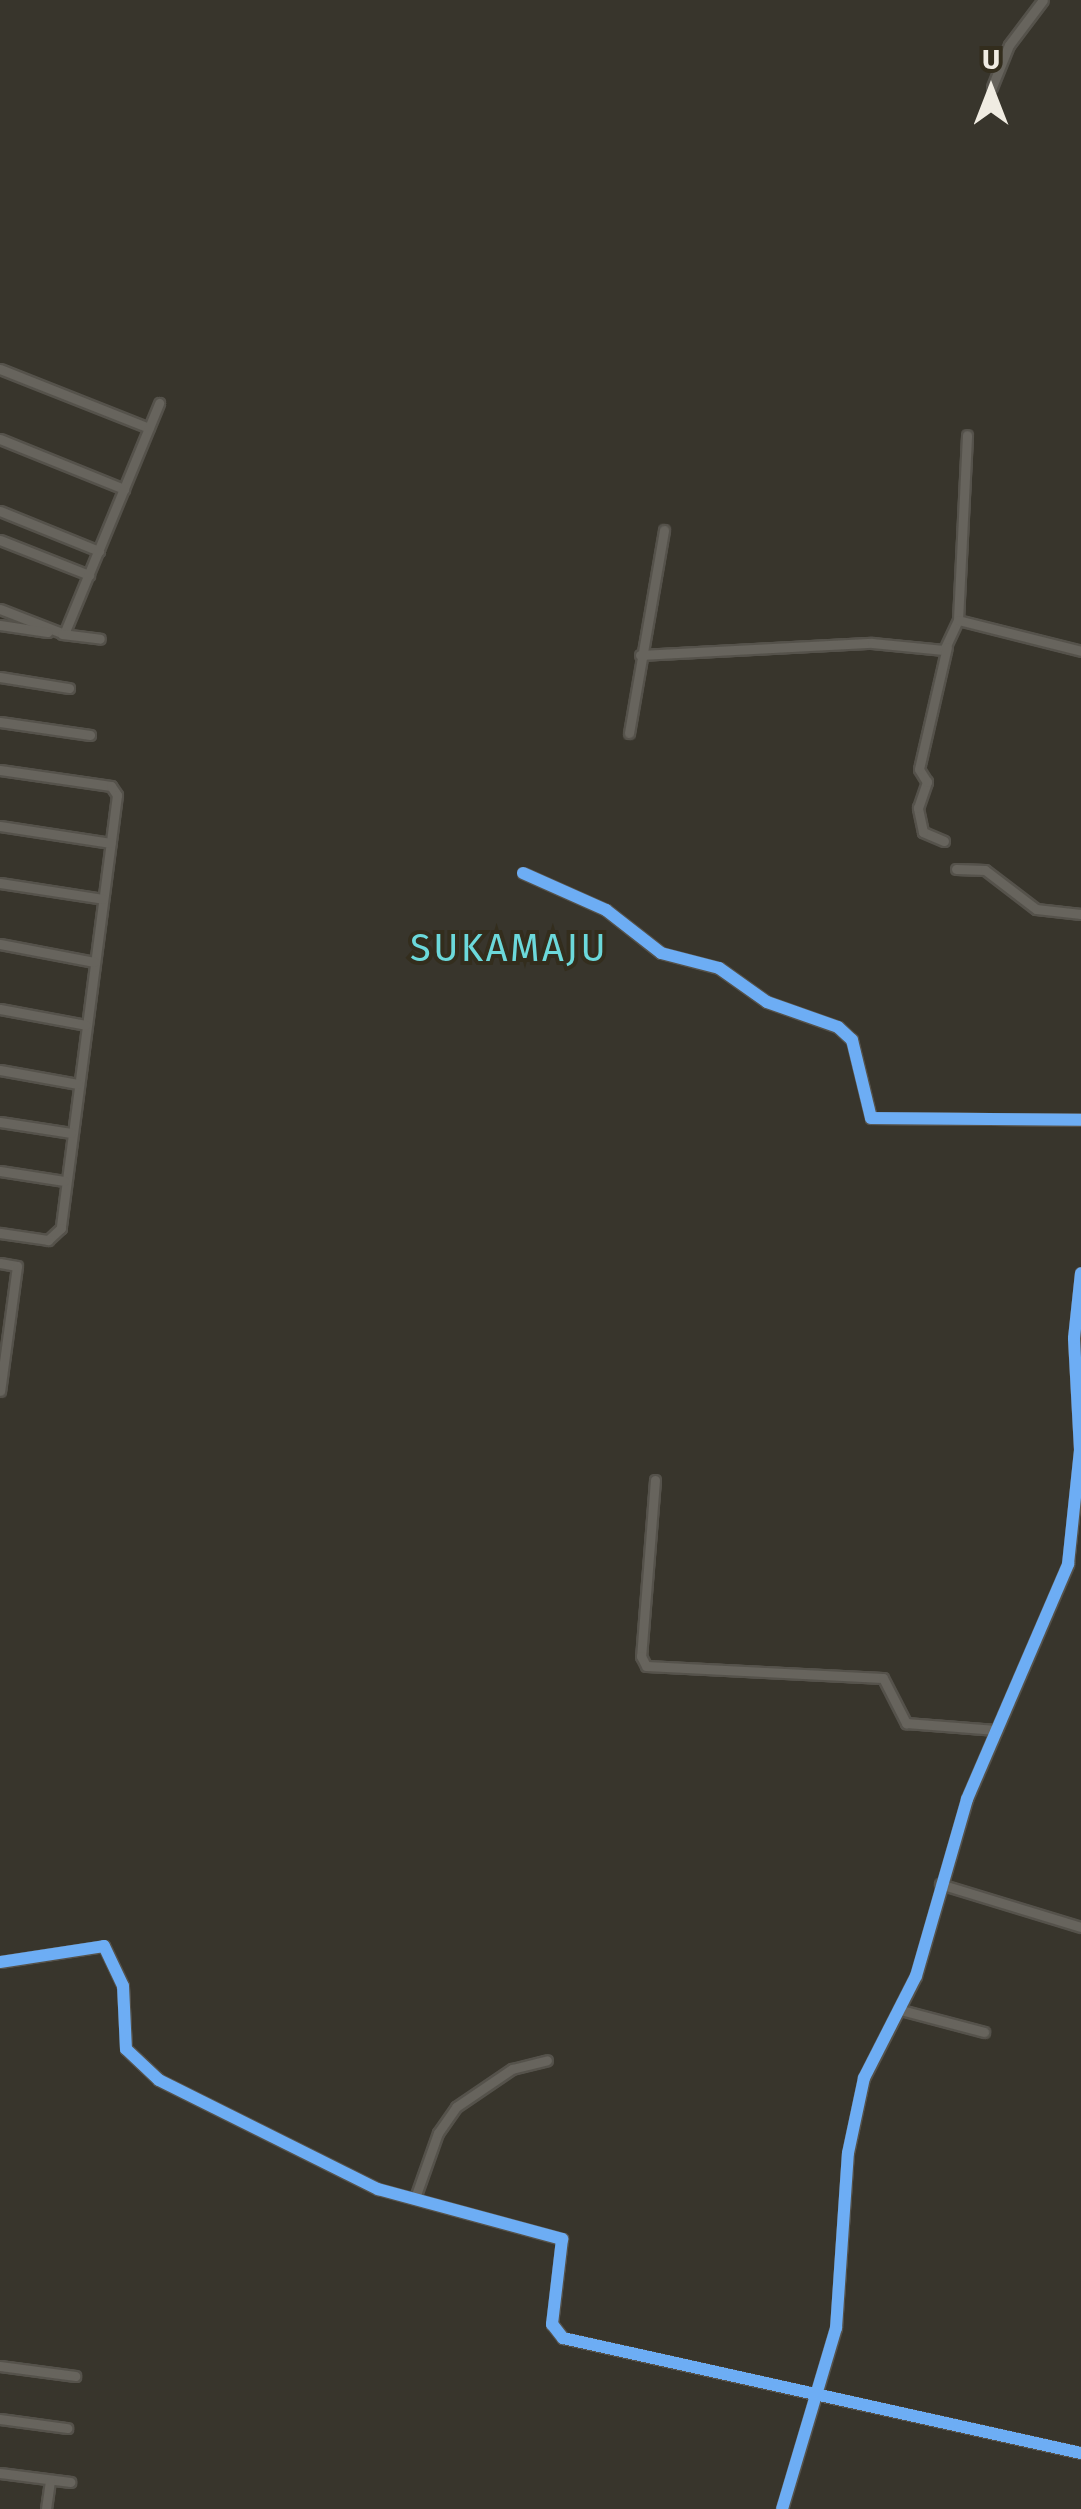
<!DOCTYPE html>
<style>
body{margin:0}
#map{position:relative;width:1081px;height:2509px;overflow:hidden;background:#38352c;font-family:"Fira Sans",sans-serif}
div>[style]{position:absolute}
.roads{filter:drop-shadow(2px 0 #55524b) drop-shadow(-2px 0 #55524b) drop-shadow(0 2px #55524b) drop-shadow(0 -2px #55524b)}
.minor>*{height:9px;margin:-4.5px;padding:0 4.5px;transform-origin:4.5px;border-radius:4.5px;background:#67645d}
.cycleway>*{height:12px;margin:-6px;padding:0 6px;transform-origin:6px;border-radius:6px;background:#6dadf4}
span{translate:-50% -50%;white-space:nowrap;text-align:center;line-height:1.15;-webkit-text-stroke:8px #332d1d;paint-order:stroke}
.quarter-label{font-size:38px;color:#6cd9db;letter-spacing:2.5px}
.north{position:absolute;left:941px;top:40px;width:100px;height:100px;-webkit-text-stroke:8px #332d1d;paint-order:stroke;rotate:0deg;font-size:28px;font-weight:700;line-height:40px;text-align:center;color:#f0ece2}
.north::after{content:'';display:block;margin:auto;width:35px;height:45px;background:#f0ece2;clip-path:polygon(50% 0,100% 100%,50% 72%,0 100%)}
</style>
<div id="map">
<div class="roads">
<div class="minor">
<div style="left:992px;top:87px;width:45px;rotate:-68deg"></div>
<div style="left:1009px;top:45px;width:56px;rotate:-52.9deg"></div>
<div style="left:0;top:369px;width:160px;rotate:21.6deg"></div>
<div style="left:0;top:439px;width:134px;rotate:22deg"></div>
<div style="left:0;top:511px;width:107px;rotate:22deg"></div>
<div style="left:0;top:540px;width:96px;rotate:21.5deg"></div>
<div style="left:0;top:609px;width:69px;rotate:21.3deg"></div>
<div style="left:64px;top:634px;width:250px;rotate:-67.6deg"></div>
<div style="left:958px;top:620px;width:185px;rotate:-87.2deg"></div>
<div style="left:0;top:625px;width:48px;rotate:8.5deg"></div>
<div style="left:62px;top:634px;width:38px;rotate:7deg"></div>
<div style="left:640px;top:655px;width:232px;rotate:-3deg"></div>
<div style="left:872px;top:643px;width:72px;rotate:5.6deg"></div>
<div style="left:944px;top:650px;width:33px;rotate:-65deg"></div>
<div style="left:958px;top:620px;width:127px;rotate:14.1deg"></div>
<div style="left:0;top:677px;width:70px;rotate:9.1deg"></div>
<div style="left:0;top:722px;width:91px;rotate:8.2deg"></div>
<div style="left:629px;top:733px;width:206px;rotate:-80.2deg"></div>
<div style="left:0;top:770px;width:112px;rotate:8.2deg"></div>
<div style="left:111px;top:786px;width:11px;rotate:56deg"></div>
<div style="left:117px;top:795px;width:437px;rotate:97.4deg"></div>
<div style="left:61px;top:1228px;width:18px;rotate:137deg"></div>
<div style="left:48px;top:1240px;width:49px;rotate:-171.7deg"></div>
<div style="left:0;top:826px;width:112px;rotate:8.7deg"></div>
<div style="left:944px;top:841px;width:23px;rotate:-157deg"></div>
<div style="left:923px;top:832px;width:25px;rotate:-102deg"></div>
<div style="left:918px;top:808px;width:28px;rotate:-71deg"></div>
<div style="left:927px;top:782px;width:15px;rotate:-122deg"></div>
<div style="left:919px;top:769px;width:125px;rotate:-77.1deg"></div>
<div style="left:956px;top:869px;width:29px;rotate:2deg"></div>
<div style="left:985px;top:870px;width:64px;rotate:37.4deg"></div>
<div style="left:1036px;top:909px;width:45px;rotate:6.3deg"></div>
<div style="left:523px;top:873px;width:91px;rotate:24deg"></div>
<div style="left:606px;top:910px;width:70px;rotate:38deg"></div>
<div style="left:661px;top:953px;width:60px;rotate:14.5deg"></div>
<div style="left:719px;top:968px;width:59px;rotate:35.3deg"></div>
<div style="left:767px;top:1002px;width:75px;rotate:19.4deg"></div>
<div style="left:838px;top:1027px;width:19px;rotate:43deg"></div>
<div style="left:852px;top:1040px;width:80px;rotate:76.3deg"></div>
<div style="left:871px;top:1118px;width:210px;rotate:0.5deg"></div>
<div style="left:0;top:883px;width:104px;rotate:8.8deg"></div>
<div style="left:0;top:944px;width:96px;rotate:10.8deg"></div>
<div style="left:0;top:1009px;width:87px;rotate:10.5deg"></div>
<div style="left:0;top:1070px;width:79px;rotate:10.2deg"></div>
<div style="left:0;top:1122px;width:72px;rotate:8.8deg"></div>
<div style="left:0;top:1171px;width:65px;rotate:8.9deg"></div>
<div style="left:0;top:1263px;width:17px;rotate:10deg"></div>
<div style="left:17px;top:1266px;width:126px;rotate:97.7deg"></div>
<div style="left:655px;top:1480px;width:177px;rotate:94.5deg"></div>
<div style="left:641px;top:1656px;width:11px;rotate:63deg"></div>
<div style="left:646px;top:1666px;width:237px;rotate:2.9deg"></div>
<div style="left:883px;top:1678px;width:51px;rotate:62.9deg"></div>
<div style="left:906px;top:1723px;width:90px;rotate:4.4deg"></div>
<div style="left:940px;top:1884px;width:147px;rotate:17deg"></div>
<div style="left:0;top:1962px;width:105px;rotate:-8.7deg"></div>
<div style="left:104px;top:1946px;width:44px;rotate:64.6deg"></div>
<div style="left:123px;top:1986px;width:63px;rotate:87.3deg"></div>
<div style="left:126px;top:2049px;width:45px;rotate:43.2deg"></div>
<div style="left:159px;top:2080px;width:245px;rotate:26.5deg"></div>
<div style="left:378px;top:2189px;width:191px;rotate:15.2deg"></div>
<div style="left:562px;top:2239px;width:86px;rotate:96.7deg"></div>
<div style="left:552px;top:2324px;width:18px;rotate:52deg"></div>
<div style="left:563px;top:2338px;width:531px;rotate:12.52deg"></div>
<div style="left:901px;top:2010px;width:86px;rotate:14.8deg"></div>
<div style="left:416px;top:2195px;width:66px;rotate:-70.5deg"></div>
<div style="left:438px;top:2133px;width:32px;rotate:-55deg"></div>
<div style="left:456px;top:2107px;width:68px;rotate:-34.2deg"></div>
<div style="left:512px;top:2069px;width:36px;rotate:-14deg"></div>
<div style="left:0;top:2366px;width:76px;rotate:7.6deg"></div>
<div style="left:0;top:2419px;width:68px;rotate:7.7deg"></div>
<div style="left:0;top:2473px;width:71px;rotate:7.3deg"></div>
<div style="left:46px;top:2509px;width:28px;rotate:-82deg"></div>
<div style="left:782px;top:2509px;width:189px;rotate:-73.4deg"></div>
<div style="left:836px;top:2328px;width:175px;rotate:-86.1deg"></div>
<div style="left:848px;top:2153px;width:77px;rotate:-78deg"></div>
<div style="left:864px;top:2078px;width:114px;rotate:-63deg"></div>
<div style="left:916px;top:1976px;width:184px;rotate:-73.9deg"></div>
<div style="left:967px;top:1799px;width:256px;rotate:-66.7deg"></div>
<div style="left:1068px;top:1564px;width:115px;rotate:-84deg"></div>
<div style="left:1080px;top:1450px;width:112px;rotate:-93.1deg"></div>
<div style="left:1074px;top:1338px;width:65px;rotate:-83.9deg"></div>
</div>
</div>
<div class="cycleway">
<div style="left:523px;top:873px;width:91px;rotate:24deg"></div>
<div style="left:606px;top:910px;width:70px;rotate:38deg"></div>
<div style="left:661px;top:953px;width:60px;rotate:14.5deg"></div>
<div style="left:719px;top:968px;width:59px;rotate:35.3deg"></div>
<div style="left:767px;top:1002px;width:75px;rotate:19.4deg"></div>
<div style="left:838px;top:1027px;width:19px;rotate:43deg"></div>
<div style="left:852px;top:1040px;width:80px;rotate:76.3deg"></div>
<div style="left:871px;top:1118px;width:210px;rotate:0.5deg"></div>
<div style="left:0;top:1962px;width:105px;rotate:-8.7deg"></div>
<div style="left:104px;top:1946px;width:44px;rotate:64.6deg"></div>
<div style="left:123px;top:1986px;width:63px;rotate:87.3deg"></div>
<div style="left:126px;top:2049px;width:45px;rotate:43.2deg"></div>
<div style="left:159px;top:2080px;width:245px;rotate:26.5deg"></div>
<div style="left:378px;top:2189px;width:191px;rotate:15.2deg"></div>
<div style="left:562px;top:2239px;width:86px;rotate:96.7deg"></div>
<div style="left:552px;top:2324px;width:18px;rotate:52deg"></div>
<div style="left:563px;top:2338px;width:531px;rotate:12.52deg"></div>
<div style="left:782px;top:2509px;width:189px;rotate:-73.4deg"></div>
<div style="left:836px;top:2328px;width:175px;rotate:-86.1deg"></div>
<div style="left:848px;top:2153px;width:77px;rotate:-78deg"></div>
<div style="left:864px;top:2078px;width:114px;rotate:-63deg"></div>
<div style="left:916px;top:1976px;width:184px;rotate:-73.9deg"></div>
<div style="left:967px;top:1799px;width:256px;rotate:-66.7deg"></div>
<div style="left:1068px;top:1564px;width:115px;rotate:-84deg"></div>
<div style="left:1080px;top:1450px;width:112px;rotate:-93.1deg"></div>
<div style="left:1074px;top:1338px;width:65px;rotate:-83.9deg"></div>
</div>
<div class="quarter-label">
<span style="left:509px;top:949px">SUKAMAJU</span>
</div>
<div class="north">U</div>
</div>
